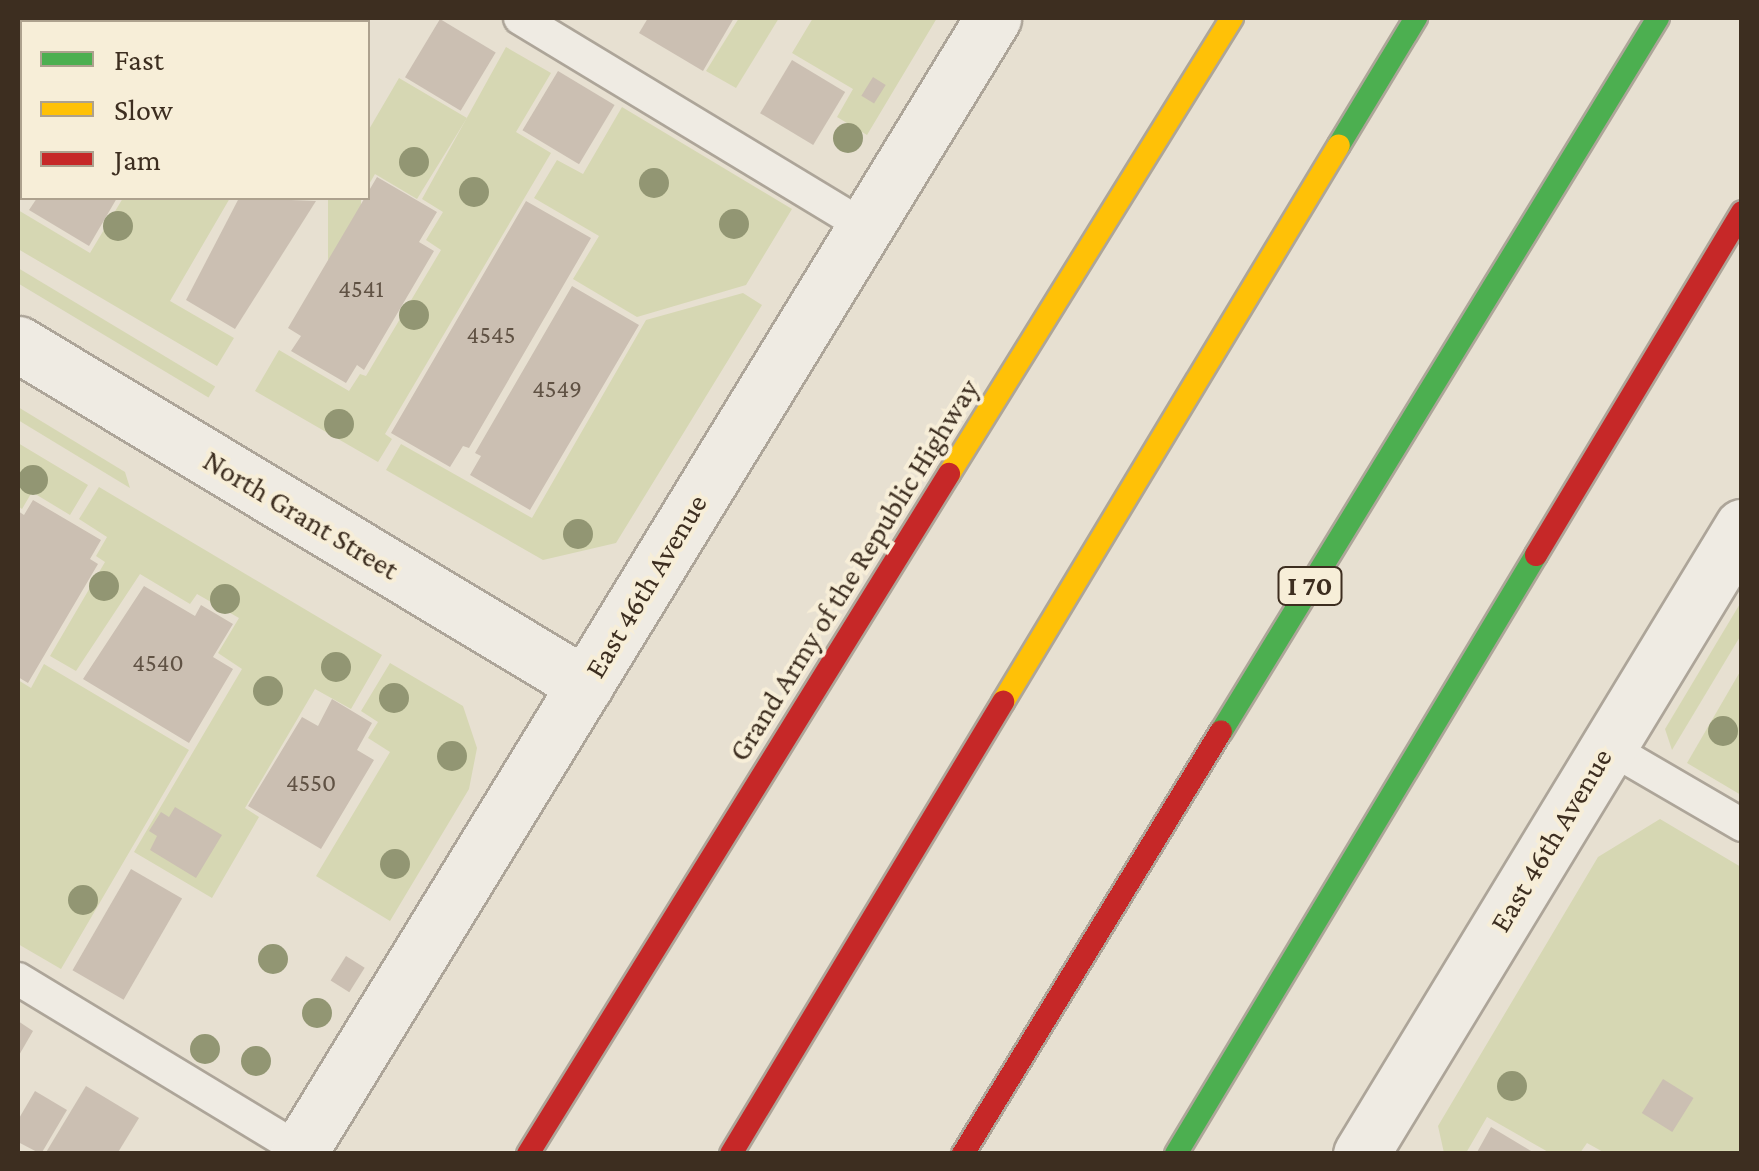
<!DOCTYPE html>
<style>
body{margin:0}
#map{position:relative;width:1759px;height:1171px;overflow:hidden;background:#e7e0d1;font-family:"Crimson Pro",serif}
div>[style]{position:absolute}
.green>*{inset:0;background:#d6d7b3;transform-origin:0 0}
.building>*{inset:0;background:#cbbfb2;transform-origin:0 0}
.roads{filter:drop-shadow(2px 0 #ada599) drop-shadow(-2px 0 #ada599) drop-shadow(0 2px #ada599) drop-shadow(0 -2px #ada599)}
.lane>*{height:32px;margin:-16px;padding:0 16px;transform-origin:16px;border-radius:16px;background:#efebe3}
.street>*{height:55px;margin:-27.5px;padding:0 27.5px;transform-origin:27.5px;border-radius:27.5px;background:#efebe3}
.fast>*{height:22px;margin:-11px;padding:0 11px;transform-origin:11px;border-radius:11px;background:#4caf50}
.slow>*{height:22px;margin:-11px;padding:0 11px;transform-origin:11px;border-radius:11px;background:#ffc107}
.jam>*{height:22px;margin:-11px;padding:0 11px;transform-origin:11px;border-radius:11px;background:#c62828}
.trees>*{width:30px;height:30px;margin:-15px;border-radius:50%;background:#929673}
span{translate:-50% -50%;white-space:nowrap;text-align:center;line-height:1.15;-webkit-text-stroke:8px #f7eed8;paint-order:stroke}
.number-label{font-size:25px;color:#605244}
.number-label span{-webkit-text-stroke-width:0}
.shield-label span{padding:2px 8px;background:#f7eed8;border:2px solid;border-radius:8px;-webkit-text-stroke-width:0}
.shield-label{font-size:28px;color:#3d2e20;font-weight:700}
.street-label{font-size:30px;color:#3d2e20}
.frame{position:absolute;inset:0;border:20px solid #3d2e20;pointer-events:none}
.legend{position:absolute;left:20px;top:20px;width:350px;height:180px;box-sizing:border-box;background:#f7eed8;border:2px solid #ada18e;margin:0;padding:12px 18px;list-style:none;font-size:30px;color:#3d2e20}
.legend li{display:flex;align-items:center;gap:20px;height:50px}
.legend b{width:50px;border:2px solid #ada18e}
</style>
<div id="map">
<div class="green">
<div style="clip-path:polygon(739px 18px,779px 18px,736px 88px,706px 71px)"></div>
<div style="clip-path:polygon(813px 18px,937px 18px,867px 135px,837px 117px,853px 89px,792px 53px)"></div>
<div style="clip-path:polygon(506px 47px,551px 73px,516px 132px,551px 153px,385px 434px,392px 439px,378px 462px,255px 391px,279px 350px,349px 391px,360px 374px,366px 376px,441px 250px,426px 240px,443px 212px,422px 199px)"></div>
<div style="clip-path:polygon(399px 78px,467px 118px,417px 199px,375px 174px,368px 186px,368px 131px)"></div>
<div style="clip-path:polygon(622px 107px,792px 209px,746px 285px,637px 317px,573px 279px,599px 236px,534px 198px,557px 160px,583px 174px)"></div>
<div style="clip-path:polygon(123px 198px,230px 198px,170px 301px,234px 338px,217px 366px,18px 249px,18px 210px,90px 253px)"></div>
<div style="left:328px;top:198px;width:33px;height:114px"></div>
<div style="left:18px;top:268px;width:230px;height:13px;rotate:31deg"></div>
<div style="clip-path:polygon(743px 293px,762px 305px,616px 543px,543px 560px,386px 470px,401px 444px,532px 518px,646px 320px)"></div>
<div style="clip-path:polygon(18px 407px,125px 472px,130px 488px,18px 420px)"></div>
<div style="clip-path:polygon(18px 443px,88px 485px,70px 515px,32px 492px,22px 509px,18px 506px)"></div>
<div style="clip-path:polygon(99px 487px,382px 655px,351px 709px,315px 689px,245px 808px,259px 817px,212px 898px,134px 852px,242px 669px,218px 653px,239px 618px,197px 594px,190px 604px,140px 574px,76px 671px,50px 656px,105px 562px,96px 556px,107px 537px,79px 519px)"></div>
<div style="clip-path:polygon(1741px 602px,1741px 635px,1672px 750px,1665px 729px)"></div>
<div style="clip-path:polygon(390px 663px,463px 706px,477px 748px,469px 789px,390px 921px,316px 876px,390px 752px,368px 738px,378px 722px,361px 711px)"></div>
<div style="clip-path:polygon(44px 664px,189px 750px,61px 969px,18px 944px,18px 680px,31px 688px)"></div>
<div style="clip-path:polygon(1741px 670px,1741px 795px,1687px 763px)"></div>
<div style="clip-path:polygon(1660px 819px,1741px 867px,1741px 1153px,1605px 1153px,1587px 1143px,1580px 1153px,1550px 1153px,1487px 1117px,1466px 1153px,1444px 1153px,1438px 1126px,1598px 857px)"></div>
</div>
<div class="building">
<div style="clip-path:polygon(648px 18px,734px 18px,703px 71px,639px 33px)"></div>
<div style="left:440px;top:19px;width:65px;height:68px;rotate:31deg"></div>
<div style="clip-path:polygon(18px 60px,22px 63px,18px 171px)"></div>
<div style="left:792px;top:60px;width:62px;height:62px;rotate:31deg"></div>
<div style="left:558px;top:71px;width:66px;height:69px;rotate:31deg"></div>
<div style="left:873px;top:77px;width:15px;height:22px;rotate:32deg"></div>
<div style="clip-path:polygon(377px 177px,437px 212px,419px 242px,434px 251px,364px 370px,357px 365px,346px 383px,291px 351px,301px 336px,288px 328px)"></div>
<div style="clip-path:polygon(37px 198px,117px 198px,89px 246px,29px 210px)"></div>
<div style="clip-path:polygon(239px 198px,316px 201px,235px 329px,186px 300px)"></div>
<div style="clip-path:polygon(526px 201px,591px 238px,469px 448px,463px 446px,450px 467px,391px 433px)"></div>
<div style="clip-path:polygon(572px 286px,639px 325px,530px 510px,470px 475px,481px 456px,475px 453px)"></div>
<div style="clip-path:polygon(33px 500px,101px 540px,90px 559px,98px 564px,28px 683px,18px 677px,18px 511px,24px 515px)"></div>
<div style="clip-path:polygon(144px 586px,195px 616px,201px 605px,233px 624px,213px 657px,233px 669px,189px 743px,83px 679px)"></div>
<div style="clip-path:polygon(332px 699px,372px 723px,357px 750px,374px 760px,321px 849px,248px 806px,302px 717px,318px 726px)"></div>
<div style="clip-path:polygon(175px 807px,222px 835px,196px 878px,150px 850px,157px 836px,149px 831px,161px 812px,169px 817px)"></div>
<div style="left:131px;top:869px;width:59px;height:117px;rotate:30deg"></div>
<div style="left:346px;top:956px;width:22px;height:29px;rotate:32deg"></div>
<div style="clip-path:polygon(18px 1021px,33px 1031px,18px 1057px)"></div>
<div style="left:1663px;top:1079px;width:36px;height:40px;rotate:32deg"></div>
<div style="clip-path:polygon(86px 1086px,139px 1118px,117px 1154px,45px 1154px)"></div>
<div style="clip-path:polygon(35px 1091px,67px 1110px,41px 1154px,18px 1142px,18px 1120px)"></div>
<div style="clip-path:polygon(1491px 1127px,1536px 1154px,1476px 1154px)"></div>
</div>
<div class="roads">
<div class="lane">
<div style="left:520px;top:18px;width:403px;rotate:31.2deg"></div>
<div style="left:1608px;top:747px;width:155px;rotate:30.2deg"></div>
<div style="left:18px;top:979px;width:330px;rotate:31.2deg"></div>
</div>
<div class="street">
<div style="left:18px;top:344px;width:662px;rotate:31.02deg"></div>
<div style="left:298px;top:1154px;width:1332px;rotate:-58.54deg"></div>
<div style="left:1361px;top:1154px;width:734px;rotate:-58.71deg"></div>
</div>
<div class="fast">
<div style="left:1339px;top:145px;width:149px;rotate:-58.8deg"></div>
<div style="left:1221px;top:732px;width:837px;rotate:-58.53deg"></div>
<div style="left:1176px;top:1154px;width:699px;rotate:-58.99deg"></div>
</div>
<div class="slow">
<div style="left:949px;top:474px;width:537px;rotate:-58.18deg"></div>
<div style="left:1003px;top:702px;width:650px;rotate:-58.9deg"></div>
</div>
<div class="jam">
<div style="left:1536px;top:555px;width:400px;rotate:-59deg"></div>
<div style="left:528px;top:1154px;width:800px;rotate:-58.24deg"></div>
<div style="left:731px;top:1154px;width:528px;rotate:-58.96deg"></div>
<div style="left:963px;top:1154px;width:495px;rotate:-58.6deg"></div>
</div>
</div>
<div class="trees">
<div style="left:848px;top:138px"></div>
<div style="left:414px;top:162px"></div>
<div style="left:654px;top:183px"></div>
<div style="left:474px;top:192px"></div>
<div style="left:734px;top:224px"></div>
<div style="left:118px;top:226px"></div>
<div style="left:414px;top:315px"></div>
<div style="left:339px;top:424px"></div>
<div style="left:33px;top:480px"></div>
<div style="left:578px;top:534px"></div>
<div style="left:104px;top:586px"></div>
<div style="left:225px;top:599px"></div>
<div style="left:336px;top:667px"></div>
<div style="left:268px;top:691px"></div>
<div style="left:394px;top:698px"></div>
<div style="left:1723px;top:731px"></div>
<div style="left:452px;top:756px"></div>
<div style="left:395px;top:864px"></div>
<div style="left:83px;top:900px"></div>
<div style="left:273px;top:959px"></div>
<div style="left:317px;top:1013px"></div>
<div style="left:205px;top:1049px"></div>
<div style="left:256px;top:1061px"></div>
<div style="left:1512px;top:1086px"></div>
</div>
<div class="number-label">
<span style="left:361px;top:289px">4541</span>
<span style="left:491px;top:335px">4545</span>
<span style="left:557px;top:389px">4549</span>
<span style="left:158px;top:663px">4540</span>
<span style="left:311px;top:783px">4550</span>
</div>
<div class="shield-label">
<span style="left:1310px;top:586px">I 70</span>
</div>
<div class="street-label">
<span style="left:301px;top:515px;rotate:31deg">North Grant Street</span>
<span style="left:854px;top:570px;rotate:-58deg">Grand Army of the Republic Highway</span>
<span style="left:646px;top:586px;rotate:-59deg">East 46th Avenue</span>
<span style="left:1551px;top:840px;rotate:-59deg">East 46th Avenue</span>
</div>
<div class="frame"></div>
<ul class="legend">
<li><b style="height:12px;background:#4caf50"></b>Fast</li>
<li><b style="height:12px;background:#ffc107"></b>Slow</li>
<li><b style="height:12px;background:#c62828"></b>Jam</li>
</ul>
</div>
